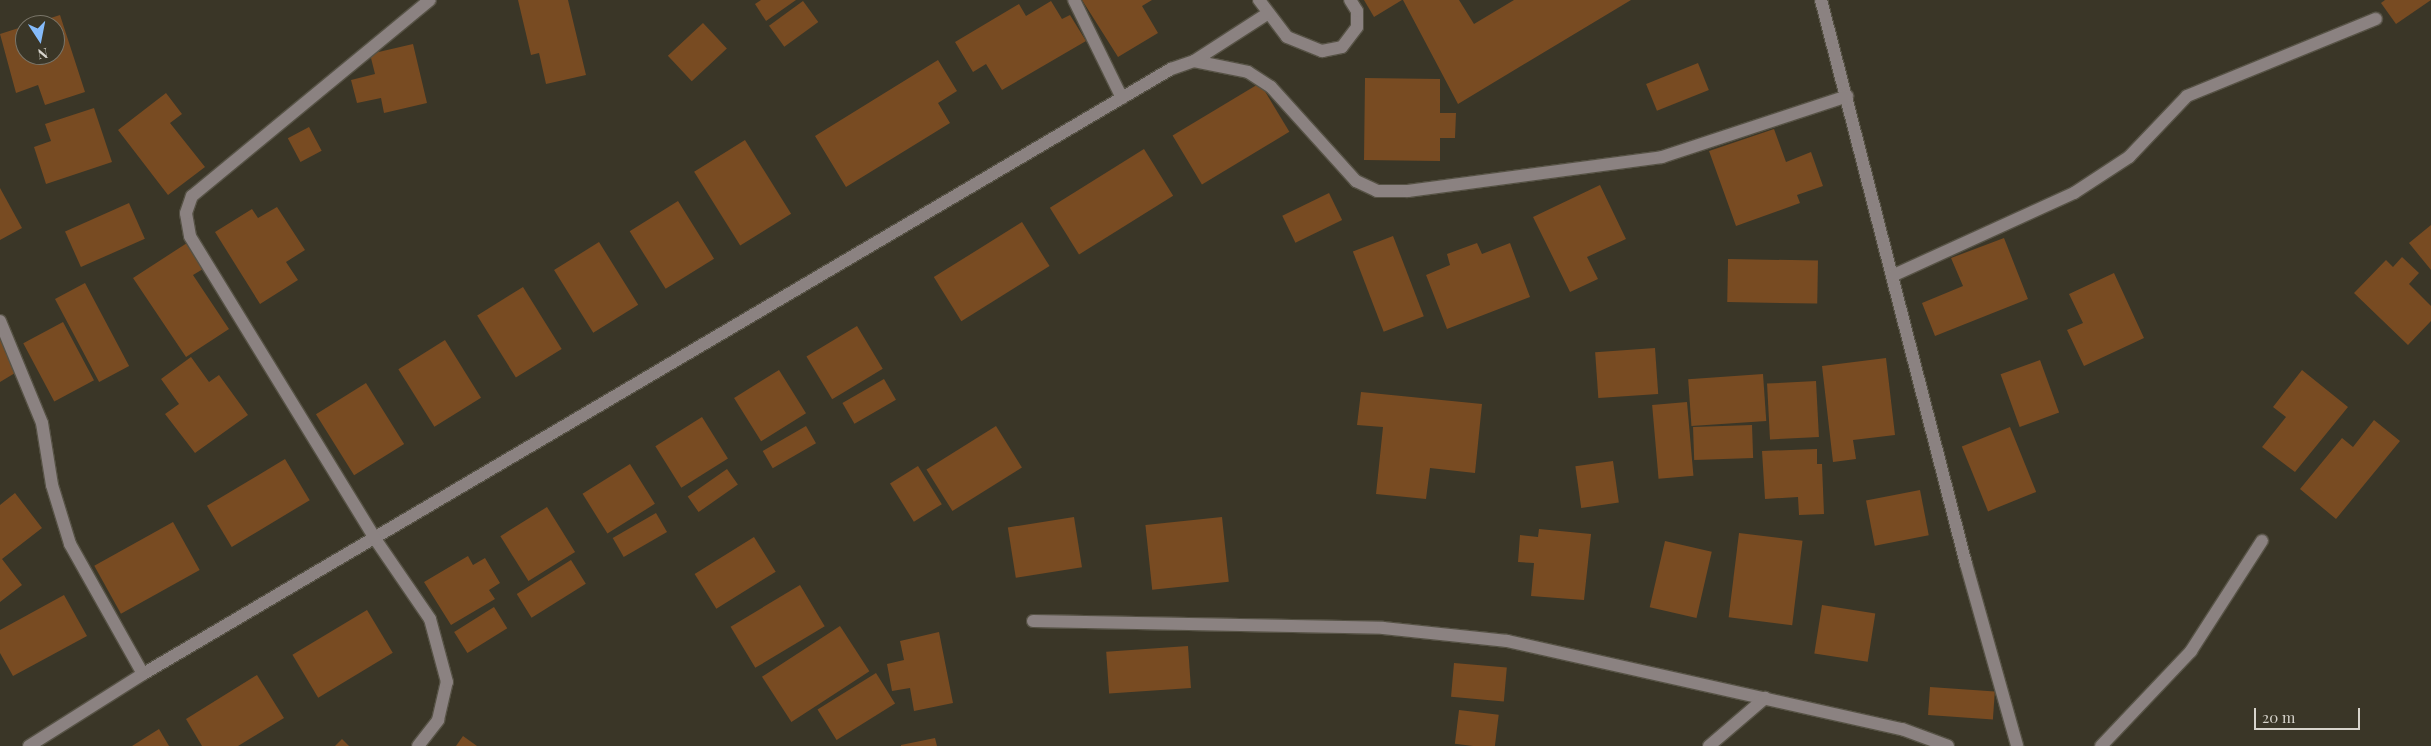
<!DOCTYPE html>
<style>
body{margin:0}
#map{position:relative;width:2431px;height:746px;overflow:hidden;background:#3a3627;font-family:"Playfair Display",serif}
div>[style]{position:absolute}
.building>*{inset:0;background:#784b22;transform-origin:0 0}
.roads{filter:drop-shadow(1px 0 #565245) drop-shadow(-1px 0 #565245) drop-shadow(0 1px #565245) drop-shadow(0 -1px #565245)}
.minor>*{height:12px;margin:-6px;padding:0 6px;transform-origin:6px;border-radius:6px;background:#8b8281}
span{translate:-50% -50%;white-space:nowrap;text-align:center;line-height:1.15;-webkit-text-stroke:4px #3a3627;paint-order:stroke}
.north{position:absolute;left:15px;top:15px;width:50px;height:50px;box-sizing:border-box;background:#3a3627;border:1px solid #797569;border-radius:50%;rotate:169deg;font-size:14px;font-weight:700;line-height:20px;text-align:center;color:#d7d4cc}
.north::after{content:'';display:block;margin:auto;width:18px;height:22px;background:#85bbfb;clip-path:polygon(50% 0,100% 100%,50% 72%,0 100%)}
.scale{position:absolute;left:2254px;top:708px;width:106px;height:22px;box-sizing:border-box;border:2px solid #d7d4cc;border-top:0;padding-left:6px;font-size:15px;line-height:18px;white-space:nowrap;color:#d7d4cc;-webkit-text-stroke:4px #3a3627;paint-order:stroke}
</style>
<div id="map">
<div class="building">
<div style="clip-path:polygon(518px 0,568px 0,586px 75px,546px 84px,539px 53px,531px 55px)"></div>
<div style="clip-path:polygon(761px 0,796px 0,766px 21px,755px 4px)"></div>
<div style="clip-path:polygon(1082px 0,1152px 0,1142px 6px,1158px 33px,1118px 57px)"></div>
<div style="clip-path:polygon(1364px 0,1402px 0,1374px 17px)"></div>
<div style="clip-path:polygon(1403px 0,1459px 0,1474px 24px,1514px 0,1631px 0,1458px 104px)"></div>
<div style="clip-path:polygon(2385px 0,2431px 0,2396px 24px,2381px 3px)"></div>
<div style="left:803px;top:1px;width:26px;height:42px;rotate:54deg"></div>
<div style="clip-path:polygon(1051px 1px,1062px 19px,1070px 15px,1086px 41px,1002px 90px,986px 64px,973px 72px,955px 42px,1019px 4px,1026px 16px)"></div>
<div style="clip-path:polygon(60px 15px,85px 92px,45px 105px,38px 85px,16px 93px,0 34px,25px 26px,25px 55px,55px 55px,55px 25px,29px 25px)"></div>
<div style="left:703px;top:23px;width:35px;height:48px;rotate:47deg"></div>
<div style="clip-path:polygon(413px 44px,427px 103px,384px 113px,381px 98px,357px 103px,351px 80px,375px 74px,370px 54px)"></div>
<div style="clip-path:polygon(938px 60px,957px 91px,938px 103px,950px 123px,846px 187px,815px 136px)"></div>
<div style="left:1698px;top:63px;width:29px;height:56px;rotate:68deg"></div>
<div style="clip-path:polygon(1365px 78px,1440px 79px,1440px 113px,1456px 113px,1455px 138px,1440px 138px,1440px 161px,1364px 160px)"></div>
<div style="left:1260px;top:83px;width:57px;height:102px;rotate:59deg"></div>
<div style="clip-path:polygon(166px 93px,182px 114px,170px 123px,205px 167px,168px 195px,118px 130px)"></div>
<div style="clip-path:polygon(94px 108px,112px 162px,46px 184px,34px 147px,51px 141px,45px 124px)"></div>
<div style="left:309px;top:127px;width:27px;height:24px;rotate:62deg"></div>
<div style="clip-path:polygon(1774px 129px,1786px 162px,1811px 152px,1823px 186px,1797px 195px,1800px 203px,1736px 226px,1709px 151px)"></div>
<div style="left:745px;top:140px;width:87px;height:60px;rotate:58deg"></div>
<div style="left:1144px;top:149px;width:55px;height:111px;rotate:58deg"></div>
<div style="clip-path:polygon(1600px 185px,1626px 239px,1587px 257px,1598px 279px,1570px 292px,1533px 217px)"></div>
<div style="clip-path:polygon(0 188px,22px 228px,0 240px)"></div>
<div style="left:1329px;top:193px;width:30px;height:52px;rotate:64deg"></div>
<div style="left:678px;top:201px;width:68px;height:57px;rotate:58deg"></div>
<div style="left:129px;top:203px;width:39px;height:70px;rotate:66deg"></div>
<div style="clip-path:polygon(277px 207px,305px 250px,286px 262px,298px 280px,260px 304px,215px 232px,252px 209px,258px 218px)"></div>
<div style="left:1022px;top:222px;width:52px;height:104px;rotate:58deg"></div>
<div style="clip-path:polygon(2431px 225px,2431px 270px,2409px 243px)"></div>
<div style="left:1393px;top:236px;width:86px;height:43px;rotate:69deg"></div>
<div style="clip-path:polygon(2004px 238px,2028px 299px,1935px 336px,1922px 303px,1963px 286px,1951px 258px)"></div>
<div style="left:599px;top:242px;width:74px;height:53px;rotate:58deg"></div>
<div style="clip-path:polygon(187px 243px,203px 269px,193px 275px,229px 329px,186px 357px,133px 278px)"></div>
<div style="clip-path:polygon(1477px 243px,1482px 254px,1510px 243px,1530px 297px,1447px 329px,1426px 275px,1450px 265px,1447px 254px)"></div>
<div style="clip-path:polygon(2402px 257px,2419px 273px,2409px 284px,2431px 306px,2431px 321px,2408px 345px,2354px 293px,2386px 260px,2393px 267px)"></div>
<div style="left:1728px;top:259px;width:90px;height:43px;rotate:1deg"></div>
<div style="clip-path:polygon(2114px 273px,2144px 338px,2084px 366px,2067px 330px,2083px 323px,2069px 294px)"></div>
<div style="left:85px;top:283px;width:94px;height:34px;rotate:62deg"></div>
<div style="left:523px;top:287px;width:73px;height:54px;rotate:58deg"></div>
<div style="left:63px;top:322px;width:66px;height:45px;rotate:62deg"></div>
<div style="left:857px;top:326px;width:50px;height:59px;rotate:59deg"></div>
<div style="clip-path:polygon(0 338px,20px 370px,0 382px)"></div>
<div style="left:445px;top:340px;width:68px;height:55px;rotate:58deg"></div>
<div style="left:1655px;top:348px;width:46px;height:60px;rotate:86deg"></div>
<div style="clip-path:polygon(191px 357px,209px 382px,219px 375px,248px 415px,195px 453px,165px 414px,179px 404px,161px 379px)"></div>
<div style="clip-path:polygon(1886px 358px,1895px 435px,1853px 440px,1856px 459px,1833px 462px,1822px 366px)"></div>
<div style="left:2040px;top:360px;width:56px;height:42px;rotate:70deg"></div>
<div style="left:779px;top:370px;width:51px;height:53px;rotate:58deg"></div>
<div style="clip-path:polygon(2302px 370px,2348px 407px,2295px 472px,2262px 447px,2286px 417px,2273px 407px)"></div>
<div style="left:1763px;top:374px;width:47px;height:75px;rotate:86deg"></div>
<div style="left:884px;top:379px;width:24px;height:48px;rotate:60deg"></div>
<div style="left:1816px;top:381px;width:56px;height:49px;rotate:87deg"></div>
<div style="left:366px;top:383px;width:72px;height:59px;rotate:58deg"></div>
<div style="clip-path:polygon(1361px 392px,1482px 404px,1475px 473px,1430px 468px,1426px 499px,1376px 494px,1383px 427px,1357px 425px)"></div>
<div style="left:1687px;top:402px;width:74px;height:35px;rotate:85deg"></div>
<div style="left:702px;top:417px;width:49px;height:55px;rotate:58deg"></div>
<div style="clip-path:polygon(2374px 420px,2400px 441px,2336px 519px,2300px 489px,2342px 438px,2353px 447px)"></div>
<div style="left:1752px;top:425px;width:33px;height:59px;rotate:88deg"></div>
<div style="left:806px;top:426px;width:20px;height:50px;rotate:60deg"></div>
<div style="left:996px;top:426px;width:49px;height:82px;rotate:58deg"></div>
<div style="left:2010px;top:427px;width:70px;height:52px;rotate:68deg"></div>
<div style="clip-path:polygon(1817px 449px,1817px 464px,1822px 464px,1824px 514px,1799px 515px,1798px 497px,1765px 499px,1762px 451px)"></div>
<div style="left:285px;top:459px;width:48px;height:91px;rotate:59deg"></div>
<div style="left:1613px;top:461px;width:42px;height:38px;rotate:82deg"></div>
<div style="left:630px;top:464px;width:47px;height:56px;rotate:58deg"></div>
<div style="left:918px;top:466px;width:45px;height:33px;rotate:58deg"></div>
<div style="left:727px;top:469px;width:19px;height:48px;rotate:55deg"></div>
<div style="left:1920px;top:490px;width:46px;height:55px;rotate:79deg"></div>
<div style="clip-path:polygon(15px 493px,42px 528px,2px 559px,22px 585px,0 602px,0 505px)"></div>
<div style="left:547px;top:507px;width:53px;height:55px;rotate:58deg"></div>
<div style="left:656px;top:513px;width:22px;height:50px;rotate:60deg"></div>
<div style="left:1074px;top:517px;width:51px;height:67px;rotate:81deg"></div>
<div style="left:1222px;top:517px;width:65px;height:77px;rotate:84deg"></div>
<div style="left:173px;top:522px;width:55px;height:90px;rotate:61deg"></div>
<div style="clip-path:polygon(1539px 529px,1591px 534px,1584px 600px,1531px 596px,1534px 563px,1518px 562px,1520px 535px,1538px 537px)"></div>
<div style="left:1739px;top:533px;width:64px;height:85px;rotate:7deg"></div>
<div style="left:754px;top:537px;width:41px;height:70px;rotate:58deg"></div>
<div style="left:1665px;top:541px;width:48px;height:68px;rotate:13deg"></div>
<div style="clip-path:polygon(468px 556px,473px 565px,485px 558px,500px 583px,489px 590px,495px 599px,451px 625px,424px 582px)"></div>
<div style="left:571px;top:560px;width:28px;height:64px;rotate:58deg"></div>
<div style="left:800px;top:585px;width:48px;height:81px;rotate:59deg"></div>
<div style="clip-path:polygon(64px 595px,87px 636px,13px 676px,0 653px,0 630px)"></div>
<div style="left:1822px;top:605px;width:54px;height:49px;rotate:9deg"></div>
<div style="left:494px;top:607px;width:25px;height:47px;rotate:58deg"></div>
<div style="left:367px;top:610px;width:50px;height:87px;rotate:59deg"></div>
<div style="left:840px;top:626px;width:54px;height:93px;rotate:57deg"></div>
<div style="clip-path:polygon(939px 632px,953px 703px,914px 711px,910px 688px,892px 691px,887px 664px,904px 660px,900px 641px)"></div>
<div style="left:1188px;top:646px;width:42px;height:82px;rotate:86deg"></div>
<div style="left:1454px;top:663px;width:53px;height:34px;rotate:5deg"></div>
<div style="left:876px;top:673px;width:36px;height:69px;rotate:58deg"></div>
<div style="clip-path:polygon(257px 675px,284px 718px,238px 746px,202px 746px,186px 719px)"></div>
<div style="left:1930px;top:687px;width:65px;height:28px;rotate:4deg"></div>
<div style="left:1459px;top:710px;width:40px;height:34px;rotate:7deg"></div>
<div style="clip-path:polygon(159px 729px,169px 746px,132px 746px)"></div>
<div style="clip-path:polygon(463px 736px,477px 746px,456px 746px)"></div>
<div style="clip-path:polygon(935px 738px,937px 746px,901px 746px,901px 745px)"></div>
<div style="clip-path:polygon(342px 739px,349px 746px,335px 746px)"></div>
</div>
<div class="roads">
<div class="minor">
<div style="left:1074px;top:0;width:109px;rotate:63.9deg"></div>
<div style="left:1259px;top:0;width:46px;rotate:52.9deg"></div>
<div style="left:1287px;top:37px;width:38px;rotate:22deg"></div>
<div style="left:1322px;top:51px;width:20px;rotate:-11deg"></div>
<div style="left:1342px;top:47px;width:25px;rotate:-53deg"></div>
<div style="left:1357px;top:27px;width:16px;rotate:-90deg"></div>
<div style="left:1357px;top:11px;width:13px;rotate:-122deg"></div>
<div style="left:1821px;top:0;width:582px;rotate:75.58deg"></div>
<div style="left:1966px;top:564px;width:189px;rotate:74.3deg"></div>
<div style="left:1194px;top:61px;width:55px;rotate:11.5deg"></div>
<div style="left:1248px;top:72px;width:27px;rotate:33deg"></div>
<div style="left:1271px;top:87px;width:127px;rotate:47.9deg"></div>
<div style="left:1356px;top:181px;width:23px;rotate:25deg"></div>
<div style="left:1377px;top:191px;width:31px"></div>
<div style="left:1408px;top:191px;width:256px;rotate:-7.6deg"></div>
<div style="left:1662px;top:157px;width:195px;rotate:-18.2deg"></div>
<div style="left:1894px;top:275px;width:198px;rotate:-24.5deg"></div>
<div style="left:2074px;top:193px;width:66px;rotate:-33.2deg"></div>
<div style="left:2129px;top:157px;width:84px;rotate:-46.4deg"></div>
<div style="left:2187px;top:96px;width:204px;rotate:-22.2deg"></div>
<div style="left:0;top:321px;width:110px;rotate:67.6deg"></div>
<div style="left:42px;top:423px;width:63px;rotate:80.8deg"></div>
<div style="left:52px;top:485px;width:62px;rotate:73deg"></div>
<div style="left:70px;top:544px;width:149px;rotate:60.7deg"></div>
<div style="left:1033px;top:621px;width:350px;rotate:1.1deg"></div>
<div style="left:1383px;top:628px;width:125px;rotate:6deg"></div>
<div style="left:1507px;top:641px;width:405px;rotate:12.6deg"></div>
<div style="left:1902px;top:729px;width:49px;rotate:20.3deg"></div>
<div style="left:29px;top:746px;width:135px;rotate:-32.3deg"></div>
<div style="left:143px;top:674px;width:1193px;rotate:-30.48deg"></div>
<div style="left:1171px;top:69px;width:24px;rotate:-19deg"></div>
<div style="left:1194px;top:61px;width:87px;rotate:-32.8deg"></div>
<div style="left:418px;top:746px;width:33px;rotate:-52deg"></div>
<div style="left:438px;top:720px;width:39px;rotate:-77deg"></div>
<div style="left:447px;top:682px;width:65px;rotate:-105.1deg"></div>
<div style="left:430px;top:619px;width:96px;rotate:-124.4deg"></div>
<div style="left:376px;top:540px;width:356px;rotate:-121.5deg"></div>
<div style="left:190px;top:236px;width:23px;rotate:-100deg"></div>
<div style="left:186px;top:213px;width:18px;rotate:-71deg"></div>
<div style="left:192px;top:196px;width:308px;rotate:-39.5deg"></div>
<div style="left:1709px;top:746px;width:74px;rotate:-40.6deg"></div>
<div style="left:2101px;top:746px;width:131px;rotate:-46.5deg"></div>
<div style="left:2191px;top:651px;width:131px;rotate:-57.2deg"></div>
</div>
</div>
<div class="north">N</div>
<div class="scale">20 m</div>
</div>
